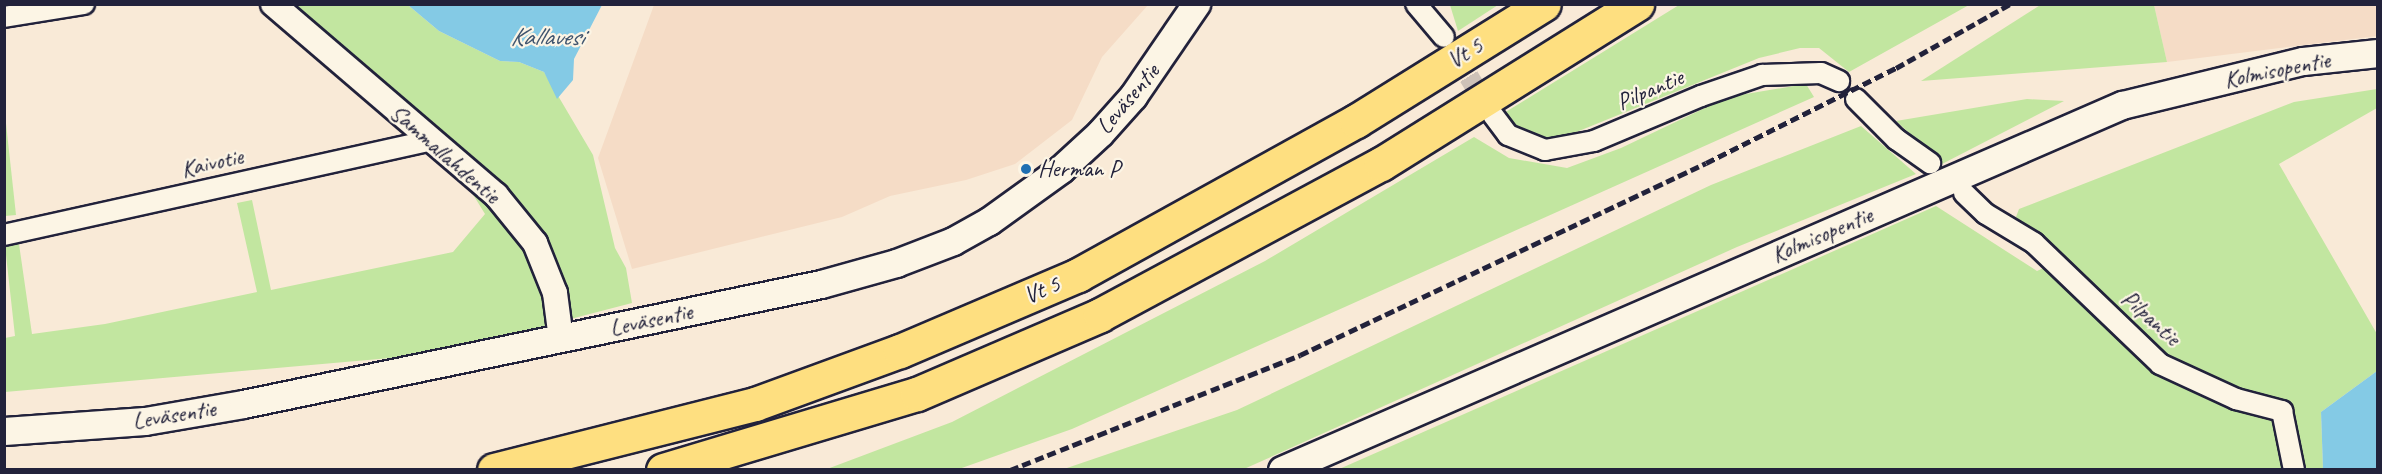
<!DOCTYPE html>
<meta charset="utf-8">
<style>
body{margin:0}
#map{position:relative;width:2382px;height:474px;overflow:hidden;background:#f9ead7;font-family:Caveat,sans-serif}
div>[style]{position:absolute}
.built>*{inset:0;background:#f5dcc6}
.green>*{inset:0;background:#c2e6a0}
.water>*{inset:0;background:#84cae5}
.minor-tunnel>*{height:20px;margin-top:-10px;transform-origin:0;background:repeating-linear-gradient(90deg,#cec2b8 0 20px,transparent 0 30px)}
.roads{filter:drop-shadow(2px 0 #22223b) drop-shadow(-2px 0 #22223b) drop-shadow(0 2px #22223b) drop-shadow(0 -2px #22223b)}
.minor>*{height:20px;margin:-10px;padding:0 10px;transform-origin:10px;border-radius:10px;background:#fcf5e5}
.tertiary>*{height:24px;margin:-12px;padding:0 12px;transform-origin:12px;border-radius:12px;background:#fcf5e5}
.secondary>*{height:27px;margin:-13.5px;padding:0 13.5px;transform-origin:13.5px;border-radius:13.5px;background:#fcf5e5}
.motorway>*{height:33px;margin:-16.5px;padding:0 16.5px;transform-origin:16.5px;border-radius:16.5px;background:#fedf80}
.rail>*{height:4.5px;margin-top:-2.25px;transform-origin:0;background:repeating-linear-gradient(90deg,#22223b 0 9px,transparent 0 13.5px)}
.dots>*{width:16px;height:16px;translate:-50% -50%;box-sizing:border-box;border:3px solid #fcf5e5;border-radius:50%}
span{translate:-50% -50%;white-space:nowrap;text-align:center;line-height:1.15;-webkit-text-stroke:4.5px #fcf5e5;paint-order:stroke}
.street-label{font-size:24px;color:#22223b}
.poi-label{font-size:24px;color:#22223b}
.left{translate:0 -50%;text-align:left}
.water-label{font-size:26px;color:#3f546e;font-style:italic}
.frame{position:absolute;inset:0;border:6px solid #22223b;pointer-events:none}
</style>
<div id="map">
<div class="built">
<div style="clip-path:polygon(654px 5px,654px 4px,1148px 5px,1102px 57px,1072px 120px,1015px 164px,966px 180px,890px 196px,842px 217px,632px 269px,598px 158px)"></div>
<div style="clip-path:polygon(2154px 5px,2377px 5px,2377px 36px,2167px 62px)"></div>
</div>
<div class="green">
<div style="clip-path:polygon(2042px 4px,2154px 5px,2167px 62px,1921px 81px)"></div>
<div style="clip-path:polygon(280px 5px,408px 5px,439px 31px,500px 61px,519px 62px,544px 72px,593px 155px,615px 248px,626px 268px,632px 303px,436px 354px,5px 392px,5px 338px,15px 336px,5px 246px,19px 244px,32px 334px,105px 324px,257px 292px,237px 203px,252px 200px,271px 290px,453px 252px,485px 214px,434px 131px)"></div>
<div style="clip-path:polygon(1450px 5px,1450px 4px,1498px 5px,1458px 31px)"></div>
<div style="clip-path:polygon(1679px 5px,1969px 5px,1849px 72px,1819px 48px,1800px 48px,1759px 58px,1564px 137px,1540px 140px,1518px 131px,1504px 113px)"></div>
<div style="clip-path:polygon(1806px 84px,1814px 97px,1072px 429px,959px 469px,827px 469px,952px 422px,1265px 261px,1474px 137px,1509px 158px,1567px 168px,1621px 148px,1728px 97px)"></div>
<div style="clip-path:polygon(2377px 89px,2377px 108px,2279px 164px,2377px 334px,2377px 371px,2321px 412px,2323px 469px,1337px 470px,1936px 206px,2037px 271px,2063px 259px,2016px 217px,2019px 209px,2294px 102px)"></div>
<div style="clip-path:polygon(2027px 99px,2064px 101px,1942px 164px,1896px 121px)"></div>
<div style="clip-path:polygon(4px 105px,16px 215px,5px 216px,4px 216px)"></div>
<div style="clip-path:polygon(1861px 126px,1916px 174px,1737px 247px,1244px 469px,1064px 469px,1237px 410px,1711px 185px)"></div>
</div>
<div class="water">
<div style="clip-path:polygon(408px 5px,602px 5px,574px 59px,573px 80px,557px 99px,544px 72px,519px 62px,500px 61px,439px 31px)"></div>
<div style="clip-path:polygon(2377px 371px,2377px 469px,2323px 469px,2321px 412px)"></div>
</div>
<div class="minor-tunnel">
<div style="left:1453px;top:51px;width:67px;rotate:58.4deg"></div>
</div>
<div class="roads">
<div class="minor">
<div style="left:1416px;top:4px;width:43px;rotate:49.7deg"></div>
<div style="left:4px;top:17px;width:81px;rotate:-9.2deg"></div>
<div style="left:1856px;top:99px;width:57px;rotate:45deg"></div>
<div style="left:1896px;top:139px;width:42px;rotate:35.2deg"></div>
<div style="left:1493px;top:115px;width:25px;rotate:53deg"></div>
<div style="left:1508px;top:135px;width:40px;rotate:22deg"></div>
<div style="left:1545px;top:150px;width:50px;rotate:-10.4deg"></div>
<div style="left:1594px;top:141px;width:116px;rotate:-22.8deg"></div>
<div style="left:1701px;top:96px;width:65px;rotate:-19deg"></div>
<div style="left:1762px;top:75px;width:59px;rotate:-1.9deg"></div>
<div style="left:1821px;top:73px;width:20px;rotate:24deg"></div>
<div style="left:1964px;top:193px;width:30px;rotate:44deg"></div>
<div style="left:1986px;top:214px;width:56px;rotate:31.1deg"></div>
<div style="left:2034px;top:243px;width:175px;rotate:43.8deg"></div>
<div style="left:2160px;top:364px;width:84px;rotate:24.7deg"></div>
<div style="left:2236px;top:399px;width:48px;rotate:14.6deg"></div>
<div style="left:2282px;top:411px;width:60px;rotate:78.5deg"></div>
<div style="left:4px;top:235px;width:437px;rotate:-12.5deg"></div>
</div>
<div class="tertiary">
<div style="left:273px;top:4px;width:294px;rotate:40.6deg"></div>
<div style="left:496px;top:195px;width:62px;rotate:50.9deg"></div>
<div style="left:535px;top:243px;width:54px;rotate:68.2deg"></div>
<div style="left:555px;top:293px;width:46px;rotate:82.6deg"></div>
</div>
<div class="secondary">
<div style="left:4px;top:431px;width:141px;rotate:-4.1deg"></div>
<div style="left:145px;top:421px;width:99px;rotate:-9.8deg"></div>
<div style="left:243px;top:404px;width:590px;rotate:-11.73deg"></div>
<div style="left:821px;top:284px;width:78px;rotate:-15.6deg"></div>
<div style="left:896px;top:263px;width:61px;rotate:-21.1deg"></div>
<div style="left:953px;top:241px;width:41px;rotate:-29.1deg"></div>
<div style="left:989px;top:221px;width:89px;rotate:-35.8deg"></div>
<div style="left:1061px;top:169px;width:53px;rotate:-42.7deg"></div>
<div style="left:1100px;top:133px;width:50px;rotate:-48.3deg"></div>
<div style="left:1133px;top:96px;width:112px;rotate:-55.6deg"></div>
<div style="left:1282px;top:470px;width:916px;rotate:-23.49deg"></div>
<div style="left:2122px;top:105px;width:186px;rotate:-13.7deg"></div>
<div style="left:2303px;top:61px;width:75px;rotate:-6.1deg"></div>
</div>
<div class="motorway">
<div style="left:494px;top:470px;width:269px;rotate:-14.2deg"></div>
<div style="left:755px;top:404px;width:154px;rotate:-20.1deg"></div>
<div style="left:900px;top:351px;width:194px;rotate:-23.1deg"></div>
<div style="left:1078px;top:275px;width:318px;rotate:-29deg"></div>
<div style="left:1356px;top:121px;width:221px;rotate:-31.9deg"></div>
<div style="left:663px;top:470px;width:265px;rotate:-16.7deg"></div>
<div style="left:917px;top:394px;width:199px;rotate:-23.3deg"></div>
<div style="left:1100px;top:315px;width:319px;rotate:-28.3deg"></div>
<div style="left:1381px;top:164px;width:302px;rotate:-32deg"></div>
</div>
</div>
<div class="rail">
<div style="left:1010px;top:470px;width:312px;rotate:-21.6deg"></div>
<div style="left:1300px;top:355px;width:449px;rotate:-25.3deg"></div>
<div style="left:1706px;top:163px;width:212px;rotate:-26.6deg"></div>
<div style="left:1896px;top:68px;width:131px;rotate:-29.3deg"></div>
</div>
<div class="dots">
<div style="left:1026px;top:169px;background:#1f6fb2"></div>
</div>
<div class="street-label">
<span style="left:1465px;top:53px;rotate:-32deg">Vt 5</span>
<span style="left:2277px;top:70px;rotate:-11deg">Kolmisopentie</span>
<span style="left:1650px;top:90px;rotate:-23deg">Pilpantie</span>
<span style="left:1128px;top:99px;rotate:-50deg">Leväsentie</span>
<span style="left:445px;top:154px;rotate:41deg">Sammallahdentie</span>
<span style="left:212px;top:163px;rotate:-13deg">Kaivotie</span>
<span style="left:1822px;top:235px;rotate:-23deg">Kolmisopentie</span>
<span style="left:1042px;top:290px;rotate:-23deg">Vt 5</span>
<span style="left:2151px;top:318px;rotate:42deg">Pilpantie</span>
<span style="left:651px;top:320px;rotate:-12deg">Leväsentie</span>
<span style="left:174px;top:415px;rotate:-9deg">Leväsentie</span>
</div>
<div class="poi-label">
<span class="left" style="left:1038px;top:169px">Herman P</span>
</div>
<div class="water-label">
<span style="left:547px;top:37px">Kallavesi</span>
</div>
<div class="frame"></div>
</div>
